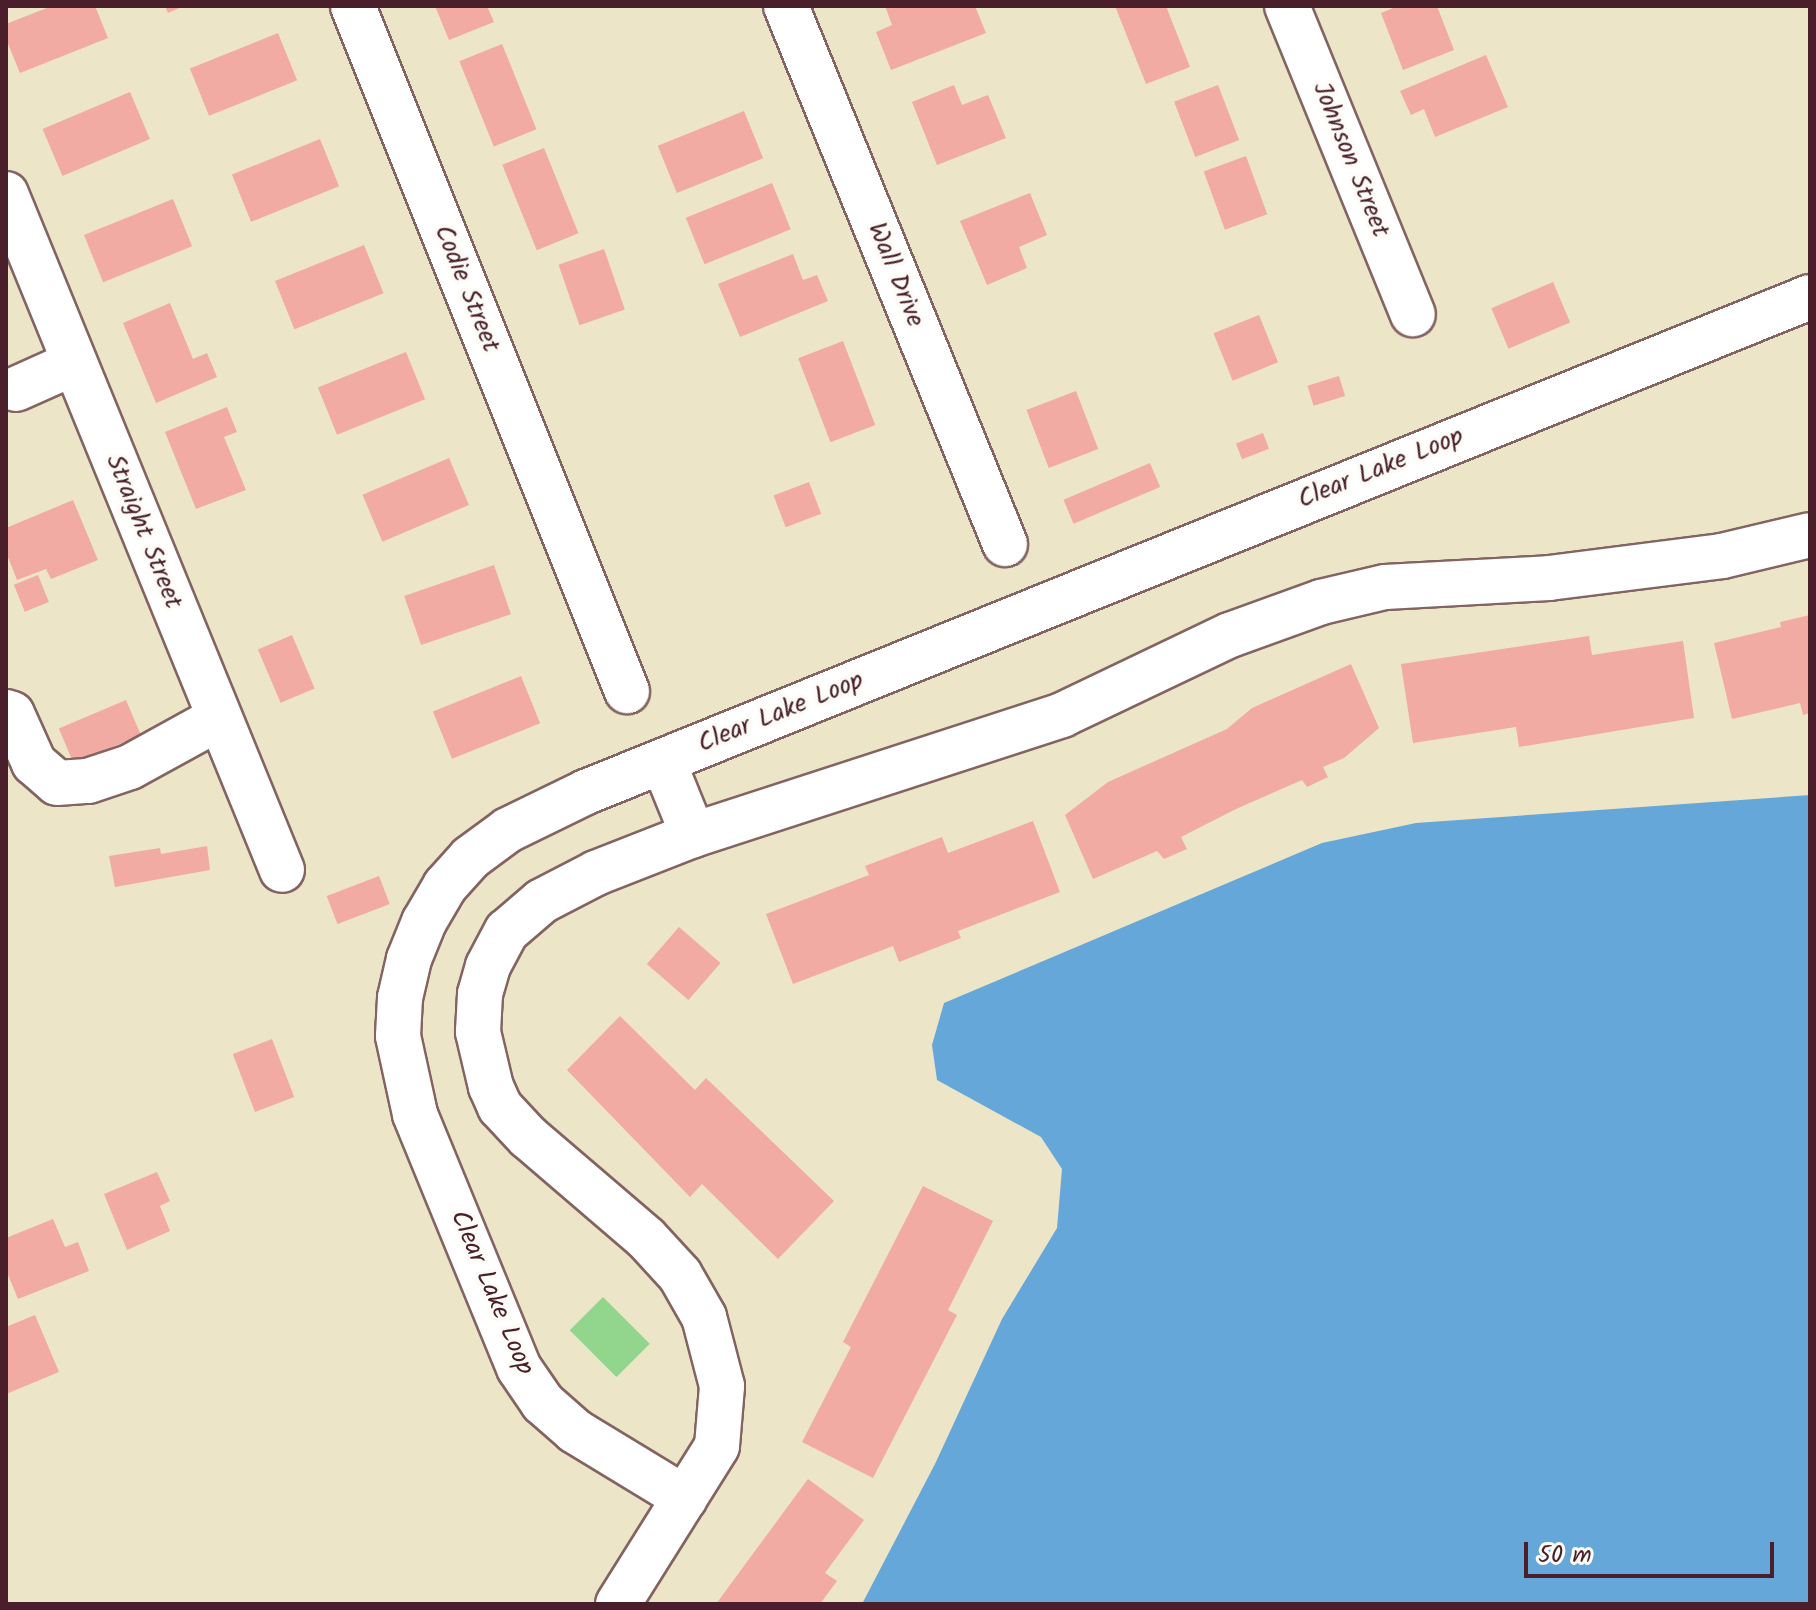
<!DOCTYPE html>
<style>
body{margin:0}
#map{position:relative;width:1816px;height:1610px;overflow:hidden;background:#ede5c7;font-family:Kalam,sans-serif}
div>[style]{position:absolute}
.green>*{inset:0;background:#92d58d;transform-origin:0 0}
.water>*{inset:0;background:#66a7d9}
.building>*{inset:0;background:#f1aba2;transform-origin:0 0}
.roads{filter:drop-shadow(2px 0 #836462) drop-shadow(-2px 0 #836462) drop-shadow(0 2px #836462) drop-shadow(0 -2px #836462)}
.minor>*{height:44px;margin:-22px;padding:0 22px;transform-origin:22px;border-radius:22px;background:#fff}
span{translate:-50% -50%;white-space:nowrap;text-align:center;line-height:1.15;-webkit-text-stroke:8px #fdfcf7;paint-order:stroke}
.street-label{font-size:26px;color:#4a1f2b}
.frame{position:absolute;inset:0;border:8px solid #4a1f2b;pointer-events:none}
.scale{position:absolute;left:1524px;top:1542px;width:250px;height:36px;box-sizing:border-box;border:4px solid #4a1f2b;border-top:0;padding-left:10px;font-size:24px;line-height:28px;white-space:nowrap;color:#4a1f2b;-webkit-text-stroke:6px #fdfcf7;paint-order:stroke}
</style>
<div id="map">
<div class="green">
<div style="left:603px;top:1297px;width:66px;height:47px;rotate:45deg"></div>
</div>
<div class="water">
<div style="clip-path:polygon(1810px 795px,1810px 1604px,862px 1604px,935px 1464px,1002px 1319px,1057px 1228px,1062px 1169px,1041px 1137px,937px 1080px,932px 1045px,944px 1003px,1322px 843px,1416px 823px)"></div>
</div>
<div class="building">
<div style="clip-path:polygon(52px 6px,95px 6px,108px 38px,20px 73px,6px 39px,6px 24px)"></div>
<div style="clip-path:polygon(165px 6px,184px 6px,168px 13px)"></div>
<div style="clip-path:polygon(435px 6px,487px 6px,494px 22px,449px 40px)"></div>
<div style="clip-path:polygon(885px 6px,975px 6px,986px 33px,891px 70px,876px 32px,892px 25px)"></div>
<div style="clip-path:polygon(1115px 6px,1166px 6px,1190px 67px,1146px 84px)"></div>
<div style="clip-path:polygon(1398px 6px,1437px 6px,1454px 50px,1403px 70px,1381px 13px)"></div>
<div style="left:278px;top:33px;width:51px;height:95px;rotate:68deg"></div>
<div style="left:502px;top:44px;width:92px;height:46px;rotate:68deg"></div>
<div style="clip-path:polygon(1486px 55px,1508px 107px,1435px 137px,1424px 109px,1411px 115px,1400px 91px)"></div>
<div style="clip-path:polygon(954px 85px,962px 105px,988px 95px,1006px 138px,937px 165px,912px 102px)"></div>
<div style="left:1218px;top:85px;width:59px;height:47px;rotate:69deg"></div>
<div style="left:130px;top:92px;width:51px;height:95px;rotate:67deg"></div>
<div style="left:744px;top:111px;width:51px;height:93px;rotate:68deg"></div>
<div style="left:320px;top:139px;width:51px;height:95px;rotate:68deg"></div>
<div style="left:544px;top:148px;width:92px;height:45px;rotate:68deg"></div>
<div style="left:1246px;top:156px;width:62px;height:45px;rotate:70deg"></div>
<div style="left:772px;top:183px;width:50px;height:93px;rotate:68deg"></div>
<div style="clip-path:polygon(1030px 193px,1047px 235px,1019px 247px,1027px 268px,987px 285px,960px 221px)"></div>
<div style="left:173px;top:199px;width:51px;height:96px;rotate:68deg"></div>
<div style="left:364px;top:245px;width:52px;height:96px;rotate:68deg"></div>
<div style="left:604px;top:249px;width:64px;height:48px;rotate:71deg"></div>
<div style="clip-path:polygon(793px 254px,803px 280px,817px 275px,828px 301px,740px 337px,718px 284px)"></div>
<div style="left:1553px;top:282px;width:44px;height:67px;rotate:67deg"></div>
<div style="clip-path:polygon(170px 303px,193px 359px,207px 353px,217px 377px,156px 403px,123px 323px)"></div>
<div style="left:1259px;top:315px;width:51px;height:49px;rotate:68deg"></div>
<div style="left:843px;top:341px;width:90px;height:48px;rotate:69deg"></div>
<div style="left:406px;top:352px;width:51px;height:95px;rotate:68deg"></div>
<div style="left:1339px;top:376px;width:21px;height:33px;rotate:73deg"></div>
<div style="left:1076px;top:391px;width:62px;height:53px;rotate:69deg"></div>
<div style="clip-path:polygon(227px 407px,237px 432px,224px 437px,246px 490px,196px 509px,165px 432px)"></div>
<div style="left:1263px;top:433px;width:17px;height:29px;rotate:69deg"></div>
<div style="left:449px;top:458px;width:51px;height:94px;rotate:67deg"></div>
<div style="left:1150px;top:463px;width:26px;height:94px;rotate:67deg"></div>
<div style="left:809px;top:482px;width:34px;height:38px;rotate:69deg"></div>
<div style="clip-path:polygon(73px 500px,98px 560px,51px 579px,46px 569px,17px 580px,6px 552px,6px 528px)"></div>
<div style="left:494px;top:565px;width:52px;height:95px;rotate:71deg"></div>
<div style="left:38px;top:575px;width:29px;height:26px;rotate:68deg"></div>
<div style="clip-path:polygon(1810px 615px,1810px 713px,1803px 715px,1800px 703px,1732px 719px,1714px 643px,1781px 627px,1780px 622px)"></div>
<div style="left:292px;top:635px;width:58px;height:37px;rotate:67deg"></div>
<div style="clip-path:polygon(1589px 636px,1592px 655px,1683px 641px,1694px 718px,1519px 747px,1516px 727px,1413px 743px,1401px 664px)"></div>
<div style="clip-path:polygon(1351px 664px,1379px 728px,1344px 758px,1323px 767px,1328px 777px,1307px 787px,1302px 780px,1236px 809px,1181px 837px,1187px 849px,1164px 859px,1157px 851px,1093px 879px,1065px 815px,1108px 782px,1227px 729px,1252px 708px)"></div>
<div style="left:521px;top:676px;width:51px;height:95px;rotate:68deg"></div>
<div style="left:126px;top:700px;width:38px;height:73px;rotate:67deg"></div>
<div style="clip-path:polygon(1033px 821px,1060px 892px,958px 931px,961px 938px,899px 962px,893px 946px,793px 984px,766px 914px,869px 875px,865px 866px,942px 837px,948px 853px)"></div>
<div style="clip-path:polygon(207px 846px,210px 870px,115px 887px,109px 856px,160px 848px,161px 854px)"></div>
<div style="left:379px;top:876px;width:30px;height:56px;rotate:69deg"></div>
<div style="left:679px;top:927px;width:55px;height:49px;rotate:41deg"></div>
<div style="clip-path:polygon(620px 1016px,695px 1090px,706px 1078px,834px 1201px,778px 1259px,702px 1184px,690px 1197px,567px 1070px)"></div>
<div style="left:272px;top:1039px;width:62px;height:42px;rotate:69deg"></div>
<div style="clip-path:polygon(157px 1172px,170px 1201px,160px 1206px,170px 1231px,127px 1250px,104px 1194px)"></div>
<div style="clip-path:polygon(923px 1186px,993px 1221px,948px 1310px,957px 1315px,873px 1478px,802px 1442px,851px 1347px,843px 1342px)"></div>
<div style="clip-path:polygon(53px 1219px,65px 1247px,78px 1242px,89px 1271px,18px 1299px,6px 1270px,6px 1238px)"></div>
<div style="clip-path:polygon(35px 1315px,59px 1372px,6px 1394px,6px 1327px)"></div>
<div style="clip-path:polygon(808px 1479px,864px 1520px,825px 1573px,837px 1581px,820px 1604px,716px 1604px)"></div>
</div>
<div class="roads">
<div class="minor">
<div style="left:353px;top:6px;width:738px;rotate:68.2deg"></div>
<div style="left:786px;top:6px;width:581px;rotate:67.85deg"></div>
<div style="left:1287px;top:6px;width:333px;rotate:67.8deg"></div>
<div style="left:6px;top:194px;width:730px;rotate:67.79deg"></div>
<div style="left:16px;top:389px;width:64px;rotate:-24.1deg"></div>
<div style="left:6px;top:712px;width:6px;rotate:18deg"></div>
<div style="left:12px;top:714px;width:54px;rotate:65.8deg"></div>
<div style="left:34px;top:763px;width:30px;rotate:41deg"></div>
<div style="left:57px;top:783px;width:31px;rotate:-4deg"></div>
<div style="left:88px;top:781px;width:44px;rotate:-18.4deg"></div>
<div style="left:130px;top:767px;width:102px;rotate:-28.8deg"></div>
<div style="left:663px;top:761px;width:80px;rotate:67.9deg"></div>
<div style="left:685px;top:1498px;width:129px;rotate:-148.7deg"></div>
<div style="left:575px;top:1431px;width:43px;rotate:-138.8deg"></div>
<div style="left:543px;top:1403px;width:42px;rotate:-124.4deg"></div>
<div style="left:519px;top:1368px;width:274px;rotate:-112.3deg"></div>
<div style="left:415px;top:1114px;width:80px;rotate:-102.3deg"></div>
<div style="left:398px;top:1036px;width:38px;rotate:-87deg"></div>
<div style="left:400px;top:998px;width:40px;rotate:-77deg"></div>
<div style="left:409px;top:959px;width:40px;rotate:-68deg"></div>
<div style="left:424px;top:922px;width:42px;rotate:-59.7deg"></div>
<div style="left:445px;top:886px;width:38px;rotate:-48deg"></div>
<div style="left:470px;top:858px;width:47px;rotate:-36.4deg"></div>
<div style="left:508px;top:830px;width:87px;rotate:-26deg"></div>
<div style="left:586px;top:792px;width:1320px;rotate:-22.02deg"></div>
<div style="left:618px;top:1604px;width:186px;rotate:-57.9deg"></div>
<div style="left:717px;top:1446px;width:60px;rotate:-85.2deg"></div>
<div style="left:722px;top:1386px;width:71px;rotate:-104.6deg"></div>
<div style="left:704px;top:1317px;width:48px;rotate:-119.7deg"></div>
<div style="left:680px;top:1275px;width:50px;rotate:-132.6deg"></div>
<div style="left:646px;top:1238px;width:155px;rotate:-139.4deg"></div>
<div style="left:528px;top:1137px;width:41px;rotate:-133deg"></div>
<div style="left:500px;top:1107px;width:22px;rotate:-114deg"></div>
<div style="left:491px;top:1087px;width:57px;rotate:-103.3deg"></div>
<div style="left:478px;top:1032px;width:38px;rotate:-87deg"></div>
<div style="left:480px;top:994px;width:29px;rotate:-74deg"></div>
<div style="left:488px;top:966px;width:40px;rotate:-62deg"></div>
<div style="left:507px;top:931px;width:46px;rotate:-40.6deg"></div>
<div style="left:542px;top:901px;width:61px;rotate:-27.4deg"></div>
<div style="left:596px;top:873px;width:104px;rotate:-21.4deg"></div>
<div style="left:693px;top:835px;width:388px;rotate:-18deg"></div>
<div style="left:1062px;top:715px;width:186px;rotate:-25.5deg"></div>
<div style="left:1230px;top:635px;width:97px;rotate:-19.9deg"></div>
<div style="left:1321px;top:602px;width:66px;rotate:-13.2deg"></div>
<div style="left:1385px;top:587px;width:164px;rotate:-3.1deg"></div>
<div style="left:1549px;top:578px;width:174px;rotate:-7.2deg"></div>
<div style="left:1722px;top:556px;width:90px;rotate:-13.4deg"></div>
</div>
</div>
<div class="street-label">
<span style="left:1350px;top:160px;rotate:68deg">Johnson Street</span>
<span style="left:895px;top:275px;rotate:68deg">Wall Drive</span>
<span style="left:466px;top:289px;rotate:68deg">Codie Street</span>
<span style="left:1381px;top:469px;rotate:-22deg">Clear Lake Loop</span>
<span style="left:143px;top:532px;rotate:68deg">Straight Street</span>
<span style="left:781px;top:713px;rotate:-22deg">Clear Lake Loop</span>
<span style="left:491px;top:1293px;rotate:67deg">Clear Lake Loop</span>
</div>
<div class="frame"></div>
<div class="scale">50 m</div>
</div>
